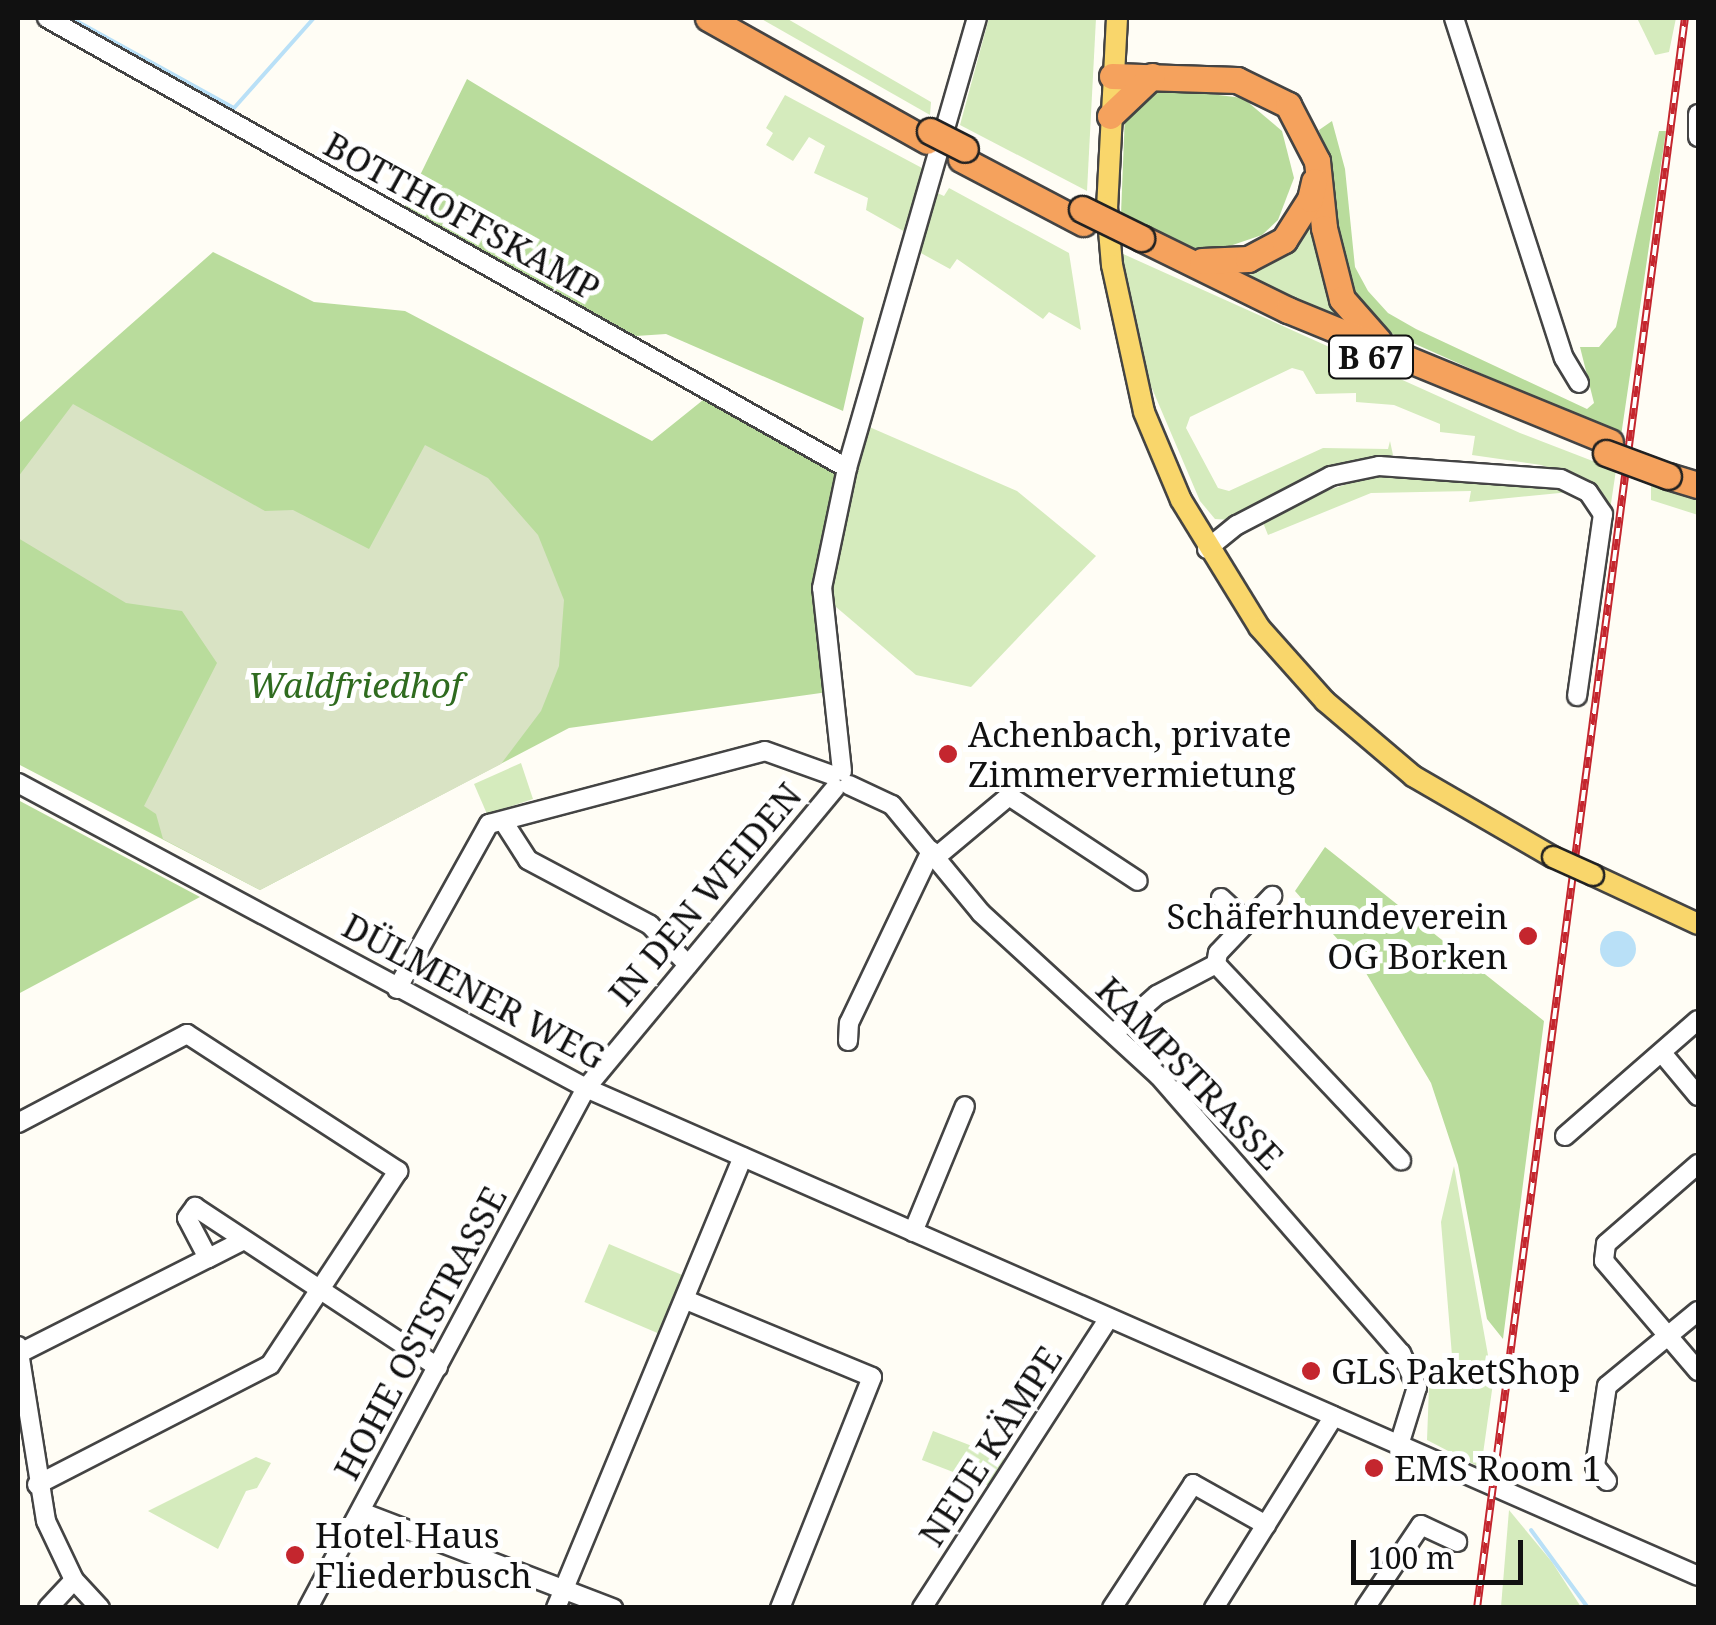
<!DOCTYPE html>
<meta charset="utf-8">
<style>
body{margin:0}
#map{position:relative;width:1716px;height:1625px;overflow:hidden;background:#fffdf5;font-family:"Noto Serif",serif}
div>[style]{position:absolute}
.green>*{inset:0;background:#d5ebbd;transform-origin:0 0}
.forest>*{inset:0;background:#b9dc9c}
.cemetery>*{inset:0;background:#d9e3c4}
.water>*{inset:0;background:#b9e0f7}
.round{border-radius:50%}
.stream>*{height:4px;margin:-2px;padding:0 2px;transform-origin:2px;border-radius:2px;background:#b9e0f7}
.roads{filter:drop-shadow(2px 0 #444) drop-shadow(-2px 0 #444) drop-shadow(0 2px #444) drop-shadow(0 -2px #444)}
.minor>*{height:18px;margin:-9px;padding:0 9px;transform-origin:9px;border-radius:9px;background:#fff}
.major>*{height:20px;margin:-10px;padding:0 10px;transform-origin:10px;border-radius:10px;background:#f9d66b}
.highway>*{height:25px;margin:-12.5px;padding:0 12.5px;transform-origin:12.5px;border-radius:12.5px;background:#f5a25d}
.rail>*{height:8px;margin-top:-4px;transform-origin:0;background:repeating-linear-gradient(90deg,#fff 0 11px,#c4262e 0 22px);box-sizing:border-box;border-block:2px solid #c4262e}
.bridges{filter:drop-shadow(2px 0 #222) drop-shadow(-2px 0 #222) drop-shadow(0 2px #222) drop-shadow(0 -2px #222)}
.major-bridge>*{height:20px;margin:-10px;padding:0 10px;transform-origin:10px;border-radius:10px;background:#f9d66b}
.highway-bridge>*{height:25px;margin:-12.5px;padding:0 12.5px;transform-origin:12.5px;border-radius:12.5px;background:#f5a25d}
.dots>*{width:28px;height:28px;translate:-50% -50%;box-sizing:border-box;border:5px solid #fff;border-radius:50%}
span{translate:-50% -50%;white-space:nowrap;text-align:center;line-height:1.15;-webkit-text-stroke:10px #fff;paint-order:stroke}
.shield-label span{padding:2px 8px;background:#fff;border:2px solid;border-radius:8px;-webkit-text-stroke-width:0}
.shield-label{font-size:32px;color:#111;font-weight:700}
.street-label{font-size:35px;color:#111}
.park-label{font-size:35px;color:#2f6b1f;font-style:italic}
.poi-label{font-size:35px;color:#111}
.left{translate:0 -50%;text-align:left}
.right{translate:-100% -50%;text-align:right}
.frame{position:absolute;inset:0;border:20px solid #111;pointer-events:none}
.scale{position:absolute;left:1351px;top:1540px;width:172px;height:45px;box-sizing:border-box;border:5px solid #111;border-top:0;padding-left:12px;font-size:30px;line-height:35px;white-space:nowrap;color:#111;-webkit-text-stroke:8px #fff;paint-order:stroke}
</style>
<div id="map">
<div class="green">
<div style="clip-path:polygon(760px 18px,786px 18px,931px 102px,930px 115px)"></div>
<div style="clip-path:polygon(989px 18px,1096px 18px,1087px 191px,960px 125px)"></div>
<div style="clip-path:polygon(1637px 18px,1676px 18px,1669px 52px,1655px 55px)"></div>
<div style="clip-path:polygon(785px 95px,922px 168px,907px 233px,866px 210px,868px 198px,814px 173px,825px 146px,809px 137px,793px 161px,766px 145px,773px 133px,766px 128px)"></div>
<div style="clip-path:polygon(949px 188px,1069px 253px,1081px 330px,1049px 312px,1043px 319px,957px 259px,950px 269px,919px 252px,935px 192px,944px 196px)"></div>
<div style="clip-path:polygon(1309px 216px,1358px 332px,1233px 270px)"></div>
<div style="clip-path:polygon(1121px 253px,1520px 433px,1616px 470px,1610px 510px,1584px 479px,1541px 465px,1472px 455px,1475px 436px,1440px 432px,1440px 424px,1394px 405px,1356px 402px,1356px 393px,1316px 394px,1303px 371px,1292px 368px,1190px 417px,1186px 428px,1218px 488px,1229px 491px,1323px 448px,1388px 449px,1390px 441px,1393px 455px,1231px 520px,1215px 519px,1200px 501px,1142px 365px)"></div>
<div style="clip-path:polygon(867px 426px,1017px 491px,1096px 556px,971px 687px,916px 675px,829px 601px,830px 573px)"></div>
<div style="clip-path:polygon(1378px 474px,1475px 477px,1570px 492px,1469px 502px,1471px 491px,1371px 493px,1268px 535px,1262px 520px,1298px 500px)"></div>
<div style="clip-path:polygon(1651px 481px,1698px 498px,1698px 515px,1651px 500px)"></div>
<div style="clip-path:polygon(521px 763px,533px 799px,487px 814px,474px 784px)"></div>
<div style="clip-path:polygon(1454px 1166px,1493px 1383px,1481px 1468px,1427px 1440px,1429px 1387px,1454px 1380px,1441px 1222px)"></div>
<div style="left:609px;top:1244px;width:82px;height:63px;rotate:23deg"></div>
<div style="left:933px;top:1431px;width:76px;height:31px;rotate:21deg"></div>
<div style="clip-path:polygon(256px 1457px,271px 1463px,257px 1488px,246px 1491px,218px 1549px,148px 1511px)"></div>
<div style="clip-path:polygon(1509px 1510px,1552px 1562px,1581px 1607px,1501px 1607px)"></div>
</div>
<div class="forest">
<div style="clip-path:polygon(467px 79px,864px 318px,843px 411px,666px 334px,636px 336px,404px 208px)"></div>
<div style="clip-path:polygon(1169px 89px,1243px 98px,1282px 131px,1294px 178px,1278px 220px,1262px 235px,1215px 251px,1194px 248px,1121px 214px,1125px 114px,1150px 92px)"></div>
<div style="clip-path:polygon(1332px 121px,1345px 169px,1355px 267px,1368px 291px,1388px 313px,1416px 329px,1587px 409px,1594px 403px,1580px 347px,1599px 347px,1616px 327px,1659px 131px,1666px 131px,1621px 436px,1375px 326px,1355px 304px,1339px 262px,1334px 186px,1319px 130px)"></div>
<div style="clip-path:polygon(213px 252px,314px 302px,405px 311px,652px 441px,708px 396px,843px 472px,814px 589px,828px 692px,569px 728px,260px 890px,18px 764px,18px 424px)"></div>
<div style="clip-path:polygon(18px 800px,200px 897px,18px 994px)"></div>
<div style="clip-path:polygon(1325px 847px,1544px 1021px,1503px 1339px,1487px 1319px,1458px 1165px,1431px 1083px,1363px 968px,1295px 891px)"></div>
</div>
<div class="cemetery">
<div style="clip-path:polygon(73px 404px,265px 511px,293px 510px,369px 549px,425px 445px,488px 478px,538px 535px,564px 600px,559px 666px,541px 711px,501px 764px,260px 890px,163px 839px,156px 814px,144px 806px,217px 663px,182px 611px,126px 603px,18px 538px,18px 477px)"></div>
</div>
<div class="water">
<div class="round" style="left:1600px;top:931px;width:36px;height:36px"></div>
</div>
<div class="stream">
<div style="left:71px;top:18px;width:186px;rotate:28.9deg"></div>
<div style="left:234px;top:108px;width:120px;rotate:-48.4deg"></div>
<div style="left:1531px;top:1530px;width:97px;rotate:53.8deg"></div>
</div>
<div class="roads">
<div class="minor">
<div style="left:47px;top:18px;width:918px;rotate:29.36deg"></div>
<div style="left:1454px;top:18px;width:357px;rotate:72.1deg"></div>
<div style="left:1564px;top:358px;width:29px;rotate:59deg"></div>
<div style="left:1698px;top:114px;width:23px;rotate:90deg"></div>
<div style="left:1207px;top:549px;width:38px;rotate:-39deg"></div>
<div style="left:1237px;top:525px;width:106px;rotate:-27.5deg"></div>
<div style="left:1331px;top:476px;width:49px;rotate:-11.8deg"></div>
<div style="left:1379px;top:466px;width:182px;rotate:4.1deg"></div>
<div style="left:1561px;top:479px;width:30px;rotate:26deg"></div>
<div style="left:1588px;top:492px;width:27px;rotate:56deg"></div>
<div style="left:1603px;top:514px;width:184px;rotate:98.1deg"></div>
<div style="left:842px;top:771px;width:184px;rotate:-96.2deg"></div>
<div style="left:822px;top:588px;width:123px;rotate:-78.2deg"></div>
<div style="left:847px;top:468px;width:468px;rotate:-73.9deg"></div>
<div style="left:18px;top:783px;width:645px;rotate:28.23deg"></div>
<div style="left:586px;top:1088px;width:1214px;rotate:23.69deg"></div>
<div style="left:849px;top:785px;width:47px;rotate:24.9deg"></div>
<div style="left:892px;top:805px;width:140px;rotate:50.5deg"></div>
<div style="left:981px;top:913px;width:241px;rotate:42.5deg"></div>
<div style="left:1159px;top:1076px;width:368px;rotate:48.9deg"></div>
<div style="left:1401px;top:1353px;width:38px;rotate:65deg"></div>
<div style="left:1417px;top:1387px;width:61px;rotate:107.2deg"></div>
<div style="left:503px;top:821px;width:46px;rotate:57.3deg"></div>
<div style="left:528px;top:860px;width:138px;rotate:28deg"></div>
<div style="left:650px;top:925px;width:55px;rotate:46.5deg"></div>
<div style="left:936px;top:857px;width:95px;rotate:-39.9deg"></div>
<div style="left:1009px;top:796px;width:154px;rotate:33.4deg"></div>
<div style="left:1221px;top:898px;width:35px;rotate:43deg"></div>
<div style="left:1216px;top:964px;width:11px;rotate:-80deg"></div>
<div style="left:1218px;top:953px;width:79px;rotate:-46.5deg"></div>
<div style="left:397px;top:989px;width:189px;rotate:-60.9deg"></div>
<div style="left:489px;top:824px;width:285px;rotate:-14.8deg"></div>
<div style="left:765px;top:751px;width:71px;rotate:19.7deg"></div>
<div style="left:1114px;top:1033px;width:57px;rotate:-41.5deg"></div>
<div style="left:1157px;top:995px;width:67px;rotate:-27.7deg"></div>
<div style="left:1216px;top:964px;width:270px;rotate:46.7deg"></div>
<div style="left:848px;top:1041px;width:18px;rotate:-87deg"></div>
<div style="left:849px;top:1023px;width:191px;rotate:-64.5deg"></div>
<div style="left:1662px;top:1053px;width:56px;rotate:50.1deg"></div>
<div style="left:18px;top:1123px;width:191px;rotate:-27.8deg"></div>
<div style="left:187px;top:1034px;width:252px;rotate:33deg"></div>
<div style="left:398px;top:1171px;width:232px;rotate:123.4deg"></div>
<div style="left:270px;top:1365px;width:262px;rotate:152.8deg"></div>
<div style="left:1565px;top:1136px;width:176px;rotate:-41.1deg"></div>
<div style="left:1698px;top:1164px;width:122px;rotate:139deg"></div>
<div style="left:1606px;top:1244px;width:17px;rotate:97deg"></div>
<div style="left:1604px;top:1261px;width:145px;rotate:49.5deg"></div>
<div style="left:913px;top:1232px;width:136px;rotate:-67.6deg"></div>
<div style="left:242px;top:1241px;width:38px;rotate:153deg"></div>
<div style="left:208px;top:1258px;width:45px;rotate:-117.7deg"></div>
<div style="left:187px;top:1218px;width:14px;rotate:-54deg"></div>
<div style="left:195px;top:1207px;width:291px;rotate:33.4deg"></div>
<div style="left:686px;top:1300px;width:201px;rotate:22.5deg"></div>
<div style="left:872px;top:1377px;width:249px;rotate:111.7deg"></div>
<div style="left:18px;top:1346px;width:177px;rotate:80.9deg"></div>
<div style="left:46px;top:1521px;width:65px;rotate:64.6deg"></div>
<div style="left:74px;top:1580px;width:38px;rotate:47deg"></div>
<div style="left:18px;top:1354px;width:213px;rotate:-26.8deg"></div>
<div style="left:1607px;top:1481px;width:19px;rotate:-129deg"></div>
<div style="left:1595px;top:1466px;width:81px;rotate:-81.5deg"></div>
<div style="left:1607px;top:1386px;width:118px;rotate:-39.5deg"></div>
<div style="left:361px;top:1512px;width:270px;rotate:20.9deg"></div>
<div style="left:48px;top:1608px;width:38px;rotate:-47deg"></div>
<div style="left:308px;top:1608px;width:590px;rotate:-61.87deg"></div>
<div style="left:586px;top:1088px;width:390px;rotate:-50.3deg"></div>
<div style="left:556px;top:1608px;width:488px;rotate:-67.5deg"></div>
<div style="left:922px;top:1608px;width:345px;rotate:-57.2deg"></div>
<div style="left:1112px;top:1608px;width:148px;rotate:-56.8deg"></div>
<div style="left:1193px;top:1484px;width:84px;rotate:29.3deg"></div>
<div style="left:1214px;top:1608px;width:226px;rotate:-58deg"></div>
<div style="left:1365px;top:1608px;width:100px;rotate:-56deg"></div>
<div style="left:1421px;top:1525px;width:40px;rotate:25deg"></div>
</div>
<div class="major">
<div style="left:1117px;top:18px;width:189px;rotate:93deg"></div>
<div style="left:1107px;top:207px;width:58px;rotate:85.1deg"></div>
<div style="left:1112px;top:265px;width:150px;rotate:77.7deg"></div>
<div style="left:1144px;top:412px;width:95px;rotate:67.2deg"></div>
<div style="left:1181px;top:500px;width:149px;rotate:58.4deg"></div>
<div style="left:1259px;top:627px;width:99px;rotate:48.3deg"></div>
<div style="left:1325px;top:701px;width:116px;rotate:40.4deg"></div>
<div style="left:1413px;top:776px;width:162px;rotate:30.1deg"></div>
<div style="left:1593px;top:875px;width:116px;rotate:25deg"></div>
</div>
<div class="highway">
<div style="left:708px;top:18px;width:251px;rotate:29.3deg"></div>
<div style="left:1112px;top:76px;width:125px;rotate:1.8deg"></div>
<div style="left:1237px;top:80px;width:57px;rotate:26.1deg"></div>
<div style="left:1288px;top:105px;width:63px;rotate:62.6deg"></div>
<div style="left:1317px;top:161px;width:67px;rotate:84deg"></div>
<div style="left:1324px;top:228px;width:73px;rotate:75.8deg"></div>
<div style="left:1342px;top:299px;width:55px;rotate:48.7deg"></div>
<div style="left:1110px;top:116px;width:58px;rotate:-43.6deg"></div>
<div style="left:961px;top:159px;width:138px;rotate:27.7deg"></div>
<div style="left:1141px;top:238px;width:164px;rotate:26.1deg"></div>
<div style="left:1288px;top:310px;width:348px;rotate:22.3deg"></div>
<div style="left:1202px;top:261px;width:46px;rotate:-2.5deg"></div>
<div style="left:1248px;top:259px;width:41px;rotate:-27.8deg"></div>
<div style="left:1284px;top:240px;width:49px;rotate:-57.6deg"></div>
<div style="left:1310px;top:199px;width:18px;rotate:-77deg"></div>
<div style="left:1668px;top:476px;width:31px;rotate:17deg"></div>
</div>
</div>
<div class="rail">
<div style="left:1477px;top:1608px;width:1604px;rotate:-82.55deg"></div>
</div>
<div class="bridges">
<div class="major-bridge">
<div style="left:1553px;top:857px;width:44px;rotate:24.2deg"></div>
</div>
<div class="highway-bridge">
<div style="left:930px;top:131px;width:39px;rotate:27deg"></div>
<div style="left:1082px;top:209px;width:66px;rotate:26.2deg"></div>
<div style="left:1606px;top:453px;width:66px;rotate:20.4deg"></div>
</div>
</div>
<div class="dots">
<div style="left:948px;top:754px;background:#c4262e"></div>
<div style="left:1528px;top:936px;background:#c4262e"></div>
<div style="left:1311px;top:1371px;background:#c4262e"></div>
<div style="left:1374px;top:1468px;background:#c4262e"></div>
<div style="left:295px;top:1555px;background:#c4262e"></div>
</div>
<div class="shield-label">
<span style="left:1371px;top:357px">B 67</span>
</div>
<div class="street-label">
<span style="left:462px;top:216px;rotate:29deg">BOTTHOFFSKAMP</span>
<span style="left:705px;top:894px;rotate:-50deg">IN DEN WEIDEN</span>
<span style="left:474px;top:991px;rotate:28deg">DÜLMENER WEG</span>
<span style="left:1190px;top:1073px;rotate:46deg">KAMPSTRASSE</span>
<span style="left:420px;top:1333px;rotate:-62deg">HOHE OSTSTRASSE</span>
<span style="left:990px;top:1446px;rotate:-57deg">NEUE KÄMPE</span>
</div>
<div class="park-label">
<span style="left:355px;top:685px">Waldfriedhof</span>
</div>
<div class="poi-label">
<span class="left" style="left:968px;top:754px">Achenbach, private<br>Zimmervermietung</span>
<span class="right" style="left:1508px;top:936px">Schäferhundeverein<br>OG Borken</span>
<span class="left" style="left:1331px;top:1371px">GLS PaketShop</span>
<span class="left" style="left:1394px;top:1468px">EMS Room 1</span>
<span class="left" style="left:315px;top:1555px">Hotel Haus<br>Fliederbusch</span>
</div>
<div class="frame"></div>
<div class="scale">100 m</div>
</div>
